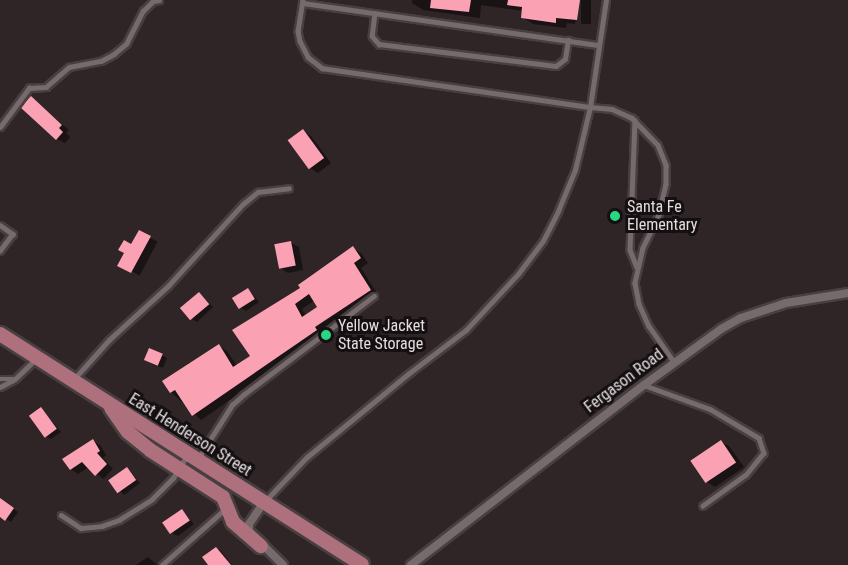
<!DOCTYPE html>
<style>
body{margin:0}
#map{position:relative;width:848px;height:565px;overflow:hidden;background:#2f2426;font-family:"Roboto Condensed",sans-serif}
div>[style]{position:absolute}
.shadow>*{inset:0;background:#0007;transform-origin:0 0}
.building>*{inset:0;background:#faa1b4;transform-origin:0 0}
.roads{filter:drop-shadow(2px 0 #483f41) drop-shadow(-2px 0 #483f41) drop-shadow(0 2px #483f41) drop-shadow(0 -2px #483f41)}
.lane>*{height:4.5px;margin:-2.25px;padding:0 2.25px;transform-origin:2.25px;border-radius:2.25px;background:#766a6c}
.street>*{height:8px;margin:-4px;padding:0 4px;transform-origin:4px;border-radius:4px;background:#766a6c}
.primary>*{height:14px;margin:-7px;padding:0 7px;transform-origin:7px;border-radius:7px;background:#af707e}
.dots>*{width:16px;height:16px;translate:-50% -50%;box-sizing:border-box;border:3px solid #140f10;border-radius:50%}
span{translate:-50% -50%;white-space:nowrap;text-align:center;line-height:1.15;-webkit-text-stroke:6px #140f10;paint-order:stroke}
.poi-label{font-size:16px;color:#e5dddf}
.left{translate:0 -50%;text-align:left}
.street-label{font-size:16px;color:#e5dddf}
</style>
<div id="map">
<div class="shadow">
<div style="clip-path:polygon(412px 0,578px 0,575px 24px,567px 23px,566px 28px,533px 24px,522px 17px,523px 11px,481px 5px,480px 18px,423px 10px,412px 3px)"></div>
<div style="left:581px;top:0;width:10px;height:24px"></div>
<div style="clip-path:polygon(31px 98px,69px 130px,66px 133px,70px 137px,65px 143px,57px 139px)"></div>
<div style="clip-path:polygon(303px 131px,311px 136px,331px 163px,318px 173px,310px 168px,290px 141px)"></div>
<div style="left:139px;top:232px;width:21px;height:38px;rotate:28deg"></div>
<div style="clip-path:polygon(291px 243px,299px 247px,303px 270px,288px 273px,280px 268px)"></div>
<div style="clip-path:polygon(evenodd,353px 248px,361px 253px,368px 263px,361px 268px,378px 295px,322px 332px,324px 335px,201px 420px,171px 392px,219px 346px,227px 351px,237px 366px,252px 356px,302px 289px,353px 248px,315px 300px,319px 307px,306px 316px,302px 309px,315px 300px)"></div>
<div style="clip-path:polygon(248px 289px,259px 302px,246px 311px,241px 308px)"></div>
<div style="clip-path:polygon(199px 294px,213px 307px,197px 322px,192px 319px)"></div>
<div style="clip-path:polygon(162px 355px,167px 358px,163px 368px,150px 363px)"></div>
<div style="clip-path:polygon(41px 409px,61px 432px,51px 439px,46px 436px)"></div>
<div style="clip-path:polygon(93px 441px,100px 445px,106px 455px,103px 458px,113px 469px,103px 479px,89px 467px,78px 474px,71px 469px)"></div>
<div style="clip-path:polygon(721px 442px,729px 446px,744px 467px,715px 487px,707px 482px)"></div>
<div style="clip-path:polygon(127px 469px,140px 483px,124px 495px,111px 481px)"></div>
<div style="clip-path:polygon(0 499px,18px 512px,11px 522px,0 515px)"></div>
<div style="clip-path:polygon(182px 511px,194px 524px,178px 536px,173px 534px)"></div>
<div style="clip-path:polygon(216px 548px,221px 551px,232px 565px,210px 565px)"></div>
<div style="clip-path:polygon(148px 557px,157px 565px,136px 565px)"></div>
</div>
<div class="building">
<div style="clip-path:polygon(431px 0,471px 0,469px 12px,430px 8px)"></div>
<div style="clip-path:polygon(508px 0,580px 0,577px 20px,556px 18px,556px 23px,521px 18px,522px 7px,507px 5px)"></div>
<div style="clip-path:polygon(31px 96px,62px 125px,59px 128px,63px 132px,56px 140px,20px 107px)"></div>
<div style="left:303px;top:129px;width:36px;height:19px;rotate:54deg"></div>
<div style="clip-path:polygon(139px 230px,151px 236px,131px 273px,117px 266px,124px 253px,118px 250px,124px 240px,131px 244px)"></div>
<div style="left:291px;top:241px;width:25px;height:17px;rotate:79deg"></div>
<div style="clip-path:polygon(evenodd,353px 246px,361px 258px,354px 263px,371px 290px,315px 327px,317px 330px,192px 416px,175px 390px,170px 393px,162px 381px,219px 344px,233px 367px,250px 356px,232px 330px,300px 288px,298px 285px,353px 246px,309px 294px,317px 307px,302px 317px,295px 304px,309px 294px)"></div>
<div style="left:248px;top:288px;width:13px;height:19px;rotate:58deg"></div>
<div style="left:199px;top:292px;width:16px;height:25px;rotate:50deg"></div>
<div style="left:149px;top:348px;width:15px;height:13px;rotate:23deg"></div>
<div style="left:41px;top:407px;width:27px;height:15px;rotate:54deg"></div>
<div style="clip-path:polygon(93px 439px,100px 451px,97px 453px,107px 464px,95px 476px,82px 462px,70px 470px,62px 459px)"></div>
<div style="left:721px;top:440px;width:27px;height:37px;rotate:56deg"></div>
<div style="left:127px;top:467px;width:16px;height:23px;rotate:55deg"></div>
<div style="clip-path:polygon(0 498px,14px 508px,5px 521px,0 517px)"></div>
<div style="left:182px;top:509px;width:14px;height:24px;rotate:56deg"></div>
<div style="clip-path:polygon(216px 547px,231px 565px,208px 565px,202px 557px)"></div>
</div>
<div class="roads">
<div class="lane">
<div style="left:303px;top:0;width:31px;rotate:99deg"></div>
<div style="left:298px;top:31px;width:10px;rotate:79deg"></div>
<div style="left:300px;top:41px;width:18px;rotate:63deg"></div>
<div style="left:308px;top:57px;width:18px;rotate:38deg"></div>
<div style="left:322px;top:68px;width:271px;rotate:8.3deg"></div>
<div style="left:590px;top:107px;width:108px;rotate:-81.5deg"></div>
<div style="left:303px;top:3px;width:299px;rotate:8.1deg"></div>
<div style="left:375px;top:13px;width:23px;rotate:97deg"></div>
<div style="left:372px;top:36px;width:11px;rotate:49deg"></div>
<div style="left:379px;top:44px;width:178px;rotate:7.1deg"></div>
<div style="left:556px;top:66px;width:11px;rotate:-38deg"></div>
<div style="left:565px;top:59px;width:19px;rotate:-81deg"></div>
<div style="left:635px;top:120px;width:130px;rotate:92.2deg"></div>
<div style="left:630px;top:250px;width:18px;rotate:68deg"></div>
<div style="left:0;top:127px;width:49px;rotate:-53.4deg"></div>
<div style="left:29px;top:88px;width:17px;rotate:-3deg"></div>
<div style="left:46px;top:87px;width:30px;rotate:-41deg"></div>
<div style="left:69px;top:67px;width:33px;rotate:-11deg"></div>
<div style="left:101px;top:61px;width:15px;rotate:-28deg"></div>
<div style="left:114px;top:54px;width:16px;rotate:-40deg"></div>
<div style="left:126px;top:44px;width:37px;rotate:-63deg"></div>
<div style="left:143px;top:11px;width:14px;rotate:-45deg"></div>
<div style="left:153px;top:1px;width:6px;rotate:-9deg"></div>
<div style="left:0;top:225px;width:16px;rotate:35deg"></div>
<div style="left:13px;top:234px;width:21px;rotate:127deg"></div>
<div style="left:75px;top:378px;width:51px;rotate:-48.2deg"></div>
<div style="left:109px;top:340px;width:80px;rotate:-42.5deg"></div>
<div style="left:168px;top:286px;width:111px;rotate:-47.6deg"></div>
<div style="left:243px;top:204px;width:19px;rotate:-39deg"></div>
<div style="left:258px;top:192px;width:31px;rotate:-7deg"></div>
<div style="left:0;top:379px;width:15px"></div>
<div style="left:15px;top:379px;width:28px;rotate:-44deg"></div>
<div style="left:644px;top:385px;width:70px;rotate:20deg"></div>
<div style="left:710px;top:409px;width:57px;rotate:30.6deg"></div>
<div style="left:759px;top:438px;width:16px;rotate:72deg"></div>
<div style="left:764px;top:453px;width:28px;rotate:129deg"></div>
<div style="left:746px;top:475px;width:53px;rotate:144.2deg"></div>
<div style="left:0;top:387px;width:15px;rotate:-28deg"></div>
<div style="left:199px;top:457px;width:62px;rotate:-57.6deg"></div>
<div style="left:232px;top:405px;width:15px;rotate:-42deg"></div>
<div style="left:243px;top:395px;width:164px;rotate:-37.1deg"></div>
<div style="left:266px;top:500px;width:59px;rotate:-46.4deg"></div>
<div style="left:307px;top:457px;width:131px;rotate:-39.4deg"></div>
<div style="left:408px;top:374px;width:73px;rotate:-37.2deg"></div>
<div style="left:466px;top:330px;width:76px;rotate:-47.1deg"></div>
<div style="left:518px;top:274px;width:41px;rotate:-52.9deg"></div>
<div style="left:543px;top:241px;width:34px;rotate:-63deg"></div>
<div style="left:558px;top:211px;width:44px;rotate:-67.5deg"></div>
<div style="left:575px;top:170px;width:65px;rotate:-76.6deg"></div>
<div style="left:590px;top:107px;width:22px;rotate:5deg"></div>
<div style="left:612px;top:109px;width:22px;rotate:24deg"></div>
<div style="left:632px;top:118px;width:37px;rotate:46deg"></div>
<div style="left:658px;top:145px;width:22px;rotate:68deg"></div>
<div style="left:666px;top:165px;width:19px;rotate:90deg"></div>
<div style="left:666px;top:184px;width:32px;rotate:103deg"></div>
<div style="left:659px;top:215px;width:37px;rotate:116deg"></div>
<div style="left:643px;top:248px;width:36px;rotate:103deg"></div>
<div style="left:635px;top:283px;width:21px;rotate:79deg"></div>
<div style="left:639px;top:304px;width:24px;rotate:66deg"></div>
<div style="left:649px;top:326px;width:44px;rotate:55.2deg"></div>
<div style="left:61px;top:515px;width:24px;rotate:33deg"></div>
<div style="left:81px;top:528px;width:21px;rotate:-5deg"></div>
<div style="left:102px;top:526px;width:18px;rotate:-19deg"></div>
<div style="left:119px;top:520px;width:39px;rotate:-32deg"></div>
<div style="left:152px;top:499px;width:30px;rotate:-45deg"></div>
<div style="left:173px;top:478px;width:26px;rotate:-58deg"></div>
<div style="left:162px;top:565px;width:84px;rotate:-41.6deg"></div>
</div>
<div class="street">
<div style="left:264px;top:502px;width:27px;rotate:124deg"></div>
<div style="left:249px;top:524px;width:7px;rotate:90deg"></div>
<div style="left:249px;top:531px;width:48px;rotate:45deg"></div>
<div style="left:411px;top:565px;width:294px;rotate:-37.7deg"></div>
<div style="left:644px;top:385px;width:95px;rotate:-36deg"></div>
<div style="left:721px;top:329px;width:23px;rotate:-29deg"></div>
<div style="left:741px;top:318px;width:47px;rotate:-18.4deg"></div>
<div style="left:786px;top:303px;width:63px;rotate:-9.2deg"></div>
</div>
<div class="primary">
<div style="left:0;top:334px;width:429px;rotate:32.5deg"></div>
<div style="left:111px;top:408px;width:29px;rotate:55deg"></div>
<div style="left:128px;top:432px;width:28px;rotate:39deg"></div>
<div style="left:150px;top:450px;width:87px;rotate:32.8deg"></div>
<div style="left:223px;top:497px;width:27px;rotate:68deg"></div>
<div style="left:233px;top:522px;width:37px;rotate:41deg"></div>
</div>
</div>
<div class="dots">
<div style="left:615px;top:216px;background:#26d886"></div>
<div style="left:326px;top:335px;background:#26d886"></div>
</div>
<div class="poi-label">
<span class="left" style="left:627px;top:216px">Santa Fe<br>Elementary</span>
<span class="left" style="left:338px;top:335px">Yellow Jacket<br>State Storage</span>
</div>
<div class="street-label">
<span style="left:624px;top:381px;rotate:-37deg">Fergason Road</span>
<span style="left:190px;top:435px;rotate:32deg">East Henderson Street</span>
</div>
</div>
